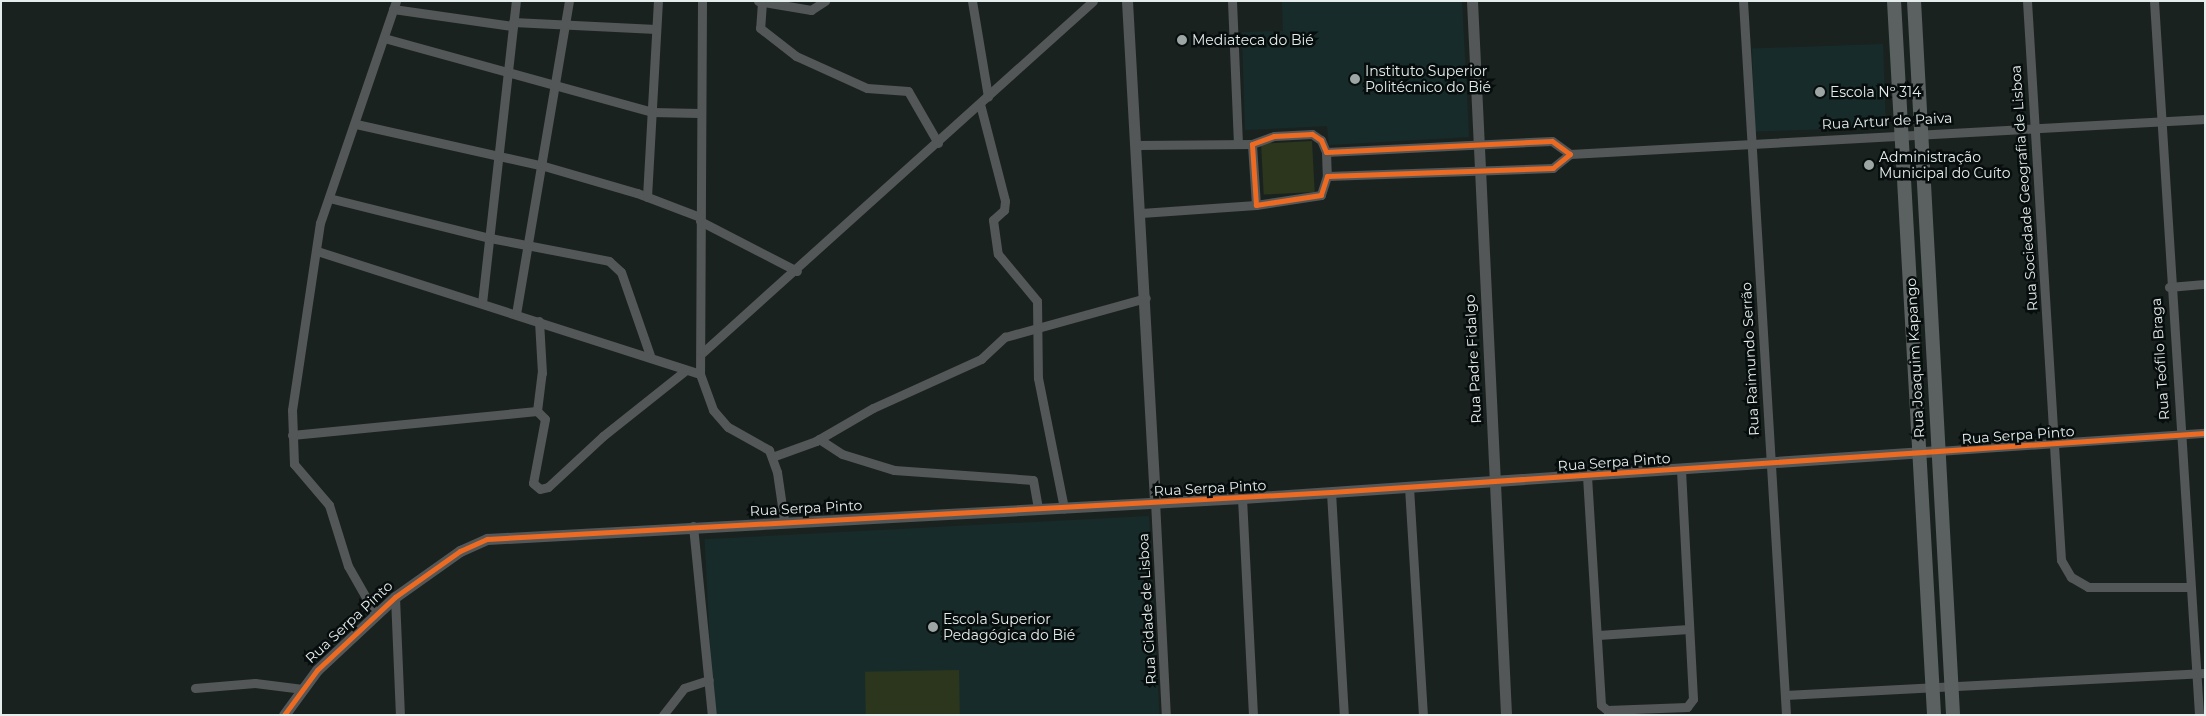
<!DOCTYPE html>
<meta charset="utf-8">
<style>
body{margin:0}
#map{position:relative;width:2206px;height:716px;overflow:hidden;background:#1a2220;font-family:Montserrat,sans-serif}
div>[style]{position:absolute}
.built>*{inset:0;background:#172c2a;transform-origin:0 0}
.green>*{inset:0;background:#2c361c;transform-origin:0 0}
.minor>*{height:9px;margin:-4.5px;padding:0 4.5px;transform-origin:4.5px;border-radius:4.5px;background:#545757}
.tertiary>*{height:11px;margin:-5.5px;padding:0 5.5px;transform-origin:5.5px;border-radius:5.5px;background:#545757}
.primary>*{height:14px;margin:-7px;padding:0 7px;transform-origin:7px;border-radius:7px;background:#5b6161}
.cycleway>*{height:5px;margin:-2.5px;padding:0 2.5px;transform-origin:2.5px;border-radius:2.5px;background:#ed6a23}
.dots>*{width:14px;height:14px;translate:-50% -50%;box-sizing:border-box;border:2px solid #070d0c;border-radius:50%}
span{translate:-50% -50%;white-space:nowrap;text-align:center;line-height:1.15;-webkit-text-stroke:5px #070d0c;paint-order:stroke}
.poi-label{font-size:14px;color:#e4edec}
.left{translate:0 -50%;text-align:left}
.street-label{font-size:14px;color:#e4edec}
.frame{position:absolute;inset:0;border:2px solid #e4edec;pointer-events:none}
</style>
<div id="map">
<div class="built">
<div style="clip-path:polygon(1282px 1px,1462px 1px,1469px 137px,1329px 145px,1327px 126px,1245px 130px,1242px 32px,1283px 31px)"></div>
<div style="left:1883px;top:44px;width:83px;height:131px;rotate:88deg"></div>
<div style="left:1149px;top:516px;width:199px;height:445px;rotate:87deg"></div>
</div>
<div class="green">
<div style="left:1312px;top:141px;width:51px;height:51px;rotate:87deg"></div>
<div style="left:959px;top:670px;width:45px;height:94px;rotate:89deg"></div>
</div>
<div class="minor">
<div style="left:702px;top:1px;width:373px;rotate:90.3deg"></div>
<div style="left:700px;top:374px;width:38px;rotate:70deg"></div>
<div style="left:713px;top:410px;width:23px;rotate:49deg"></div>
<div style="left:728px;top:427px;width:47px;rotate:29.3deg"></div>
<div style="left:769px;top:450px;width:23px;rotate:70deg"></div>
<div style="left:777px;top:472px;width:49px;rotate:81.7deg"></div>
<div style="left:758px;top:1px;width:54px;rotate:9.6deg"></div>
<div style="left:811px;top:10px;width:17px;rotate:-33deg"></div>
<div style="left:972px;top:1px;width:97px;rotate:80.5deg"></div>
<div style="left:1232px;top:1px;width:142px;rotate:87.6deg"></div>
<div style="left:1743px;top:1px;width:715px;rotate:86.55deg"></div>
<div style="left:2027px;top:1px;width:560px;rotate:86.52deg"></div>
<div style="left:2061px;top:560px;width:20px;rotate:60deg"></div>
<div style="left:2071px;top:577px;width:20px;rotate:30deg"></div>
<div style="left:2088px;top:587px;width:102px"></div>
<div style="left:2154px;top:1px;width:715px;rotate:86.39deg"></div>
<div style="left:762px;top:2px;width:26px;rotate:94deg"></div>
<div style="left:760px;top:28px;width:46px;rotate:37.9deg"></div>
<div style="left:796px;top:56px;width:78px;rotate:24.3deg"></div>
<div style="left:867px;top:88px;width:41px;rotate:4.2deg"></div>
<div style="left:908px;top:91px;width:60px;rotate:60deg"></div>
<div style="left:393px;top:9px;width:121px;rotate:8.1deg"></div>
<div style="left:513px;top:22px;width:143px;rotate:2.8deg"></div>
<div style="left:384px;top:38px;width:278px;rotate:15.4deg"></div>
<div style="left:652px;top:112px;width:47px;rotate:1.2deg"></div>
<div style="left:980px;top:104px;width:100px;rotate:75.5deg"></div>
<div style="left:1005px;top:201px;width:9px;rotate:96deg"></div>
<div style="left:1004px;top:210px;width:15px;rotate:138deg"></div>
<div style="left:993px;top:220px;width:34px;rotate:82deg"></div>
<div style="left:998px;top:254px;width:61px;rotate:50.3deg"></div>
<div style="left:1037px;top:301px;width:77px;rotate:89.3deg"></div>
<div style="left:1038px;top:378px;width:133px;rotate:78.7deg"></div>
<div style="left:356px;top:124px;width:193px;rotate:12.6deg"></div>
<div style="left:544px;top:166px;width:97px;rotate:16.2deg"></div>
<div style="left:637px;top:193px;width:67px;rotate:20.9deg"></div>
<div style="left:1312px;top:134px;width:11px;rotate:34deg"></div>
<div style="left:1321px;top:140px;width:13px;rotate:67deg"></div>
<div style="left:1326px;top:152px;width:226px;rotate:-2.8deg"></div>
<div style="left:1552px;top:141px;width:22px;rotate:36deg"></div>
<div style="left:1570px;top:154px;width:22px;rotate:141deg"></div>
<div style="left:1553px;top:168px;width:226px;rotate:178deg"></div>
<div style="left:1327px;top:176px;width:20px;rotate:108deg"></div>
<div style="left:1321px;top:195px;width:66px;rotate:171.3deg"></div>
<div style="left:1256px;top:205px;width:61px;rotate:-93.8deg"></div>
<div style="left:1252px;top:144px;width:23px;rotate:-20deg"></div>
<div style="left:1274px;top:136px;width:38px;rotate:-3deg"></div>
<div style="left:1138px;top:145px;width:114px;rotate:-0.5deg"></div>
<div style="left:1326px;top:152px;width:24px;rotate:88deg"></div>
<div style="left:1570px;top:154px;width:636px;rotate:-3.15deg"></div>
<div style="left:647px;top:197px;width:196px;rotate:-86.8deg"></div>
<div style="left:329px;top:198px;width:166px;rotate:14deg"></div>
<div style="left:490px;top:238px;width:121px;rotate:10.9deg"></div>
<div style="left:609px;top:261px;width:16px;rotate:43deg"></div>
<div style="left:621px;top:272px;width:91px;rotate:70.8deg"></div>
<div style="left:1141px;top:213px;width:115px;rotate:-4deg"></div>
<div style="left:700px;top:221px;width:109px;rotate:27.3deg"></div>
<div style="left:317px;top:251px;width:402px;rotate:17.8deg"></div>
<div style="left:2169px;top:287px;width:36px;rotate:-5deg"></div>
<div style="left:482px;top:303px;width:304px;rotate:-83.6deg"></div>
<div style="left:516px;top:314px;width:317px;rotate:-80.4deg"></div>
<div style="left:702px;top:353px;width:526px;rotate:-42deg"></div>
<div style="left:537px;top:411px;width:11px;rotate:45deg"></div>
<div style="left:545px;top:419px;width:65px;rotate:100.6deg"></div>
<div style="left:533px;top:483px;width:9px;rotate:41deg"></div>
<div style="left:540px;top:489px;width:8px;rotate:-14deg"></div>
<div style="left:548px;top:487px;width:75px;rotate:-42.8deg"></div>
<div style="left:603px;top:436px;width:106px;rotate:-38.5deg"></div>
<div style="left:537px;top:411px;width:38px;rotate:-83deg"></div>
<div style="left:542px;top:373px;width:52px;rotate:-93.3deg"></div>
<div style="left:292px;top:435px;width:246px;rotate:-5.6deg"></div>
<div style="left:819px;top:439px;width:27px;rotate:33deg"></div>
<div style="left:842px;top:454px;width:54px;rotate:17.1deg"></div>
<div style="left:894px;top:470px;width:139px;rotate:4.1deg"></div>
<div style="left:1033px;top:480px;width:28px;rotate:80deg"></div>
<div style="left:1938px;top:451px;width:268px;rotate:-3.9deg"></div>
<div style="left:772px;top:457px;width:47px;rotate:-20deg"></div>
<div style="left:816px;top:441px;width:66px;rotate:-30.1deg"></div>
<div style="left:873px;top:408px;width:119px;rotate:-24.4deg"></div>
<div style="left:981px;top:359px;width:33px;rotate:-43deg"></div>
<div style="left:1005px;top:337px;width:146px;rotate:-15.5deg"></div>
<div style="left:1587px;top:476px;width:229px;rotate:86.5deg"></div>
<div style="left:1601px;top:705px;width:8px;rotate:40deg"></div>
<div style="left:1607px;top:710px;width:80px;rotate:-2.1deg"></div>
<div style="left:1687px;top:707px;width:10px;rotate:-53deg"></div>
<div style="left:1693px;top:699px;width:231px;rotate:-93deg"></div>
<div style="left:1409px;top:487px;width:228px;rotate:86.5deg"></div>
<div style="left:1331px;top:492px;width:223px;rotate:86.7deg"></div>
<div style="left:1242px;top:498px;width:217px;rotate:87.1deg"></div>
<div style="left:1155px;top:501px;width:214px;rotate:87.1deg"></div>
<div style="left:693px;top:526px;width:190px;rotate:84.3deg"></div>
<div style="left:395px;top:597px;width:118px;rotate:87.6deg"></div>
<div style="left:376px;top:615px;width:56px;rotate:-119.7deg"></div>
<div style="left:348px;top:566px;width:64px;rotate:-107.3deg"></div>
<div style="left:329px;top:505px;width:54px;rotate:-130.5deg"></div>
<div style="left:294px;top:464px;width:54px;rotate:-92.1deg"></div>
<div style="left:292px;top:410px;width:189px;rotate:-81.5deg"></div>
<div style="left:320px;top:223px;width:235px;rotate:-71.1deg"></div>
<div style="left:1598px;top:635px;width:91px;rotate:-3.8deg"></div>
<div style="left:195px;top:688px;width:60px;rotate:-4.8deg"></div>
<div style="left:255px;top:683px;width:48px;rotate:7.1deg"></div>
<div style="left:1785px;top:695px;width:421px;rotate:-3deg"></div>
<div style="left:663px;top:715px;width:34px;rotate:-52deg"></div>
<div style="left:684px;top:688px;width:26px;rotate:-18deg"></div>
</div>
<div class="tertiary">
<div style="left:1127px;top:1px;width:501px;rotate:86.79deg"></div>
<div style="left:1472px;top:1px;width:715px;rotate:87.27deg"></div>
<div style="left:284px;top:715px;width:56px;rotate:-53.7deg"></div>
<div style="left:317px;top:670px;width:107px;rotate:-43.1deg"></div>
<div style="left:395px;top:597px;width:80px;rotate:-35.3deg"></div>
<div style="left:460px;top:551px;width:30px;rotate:-24deg"></div>
<div style="left:487px;top:539px;width:756px;rotate:-3.11deg"></div>
<div style="left:1242px;top:498px;width:698px;rotate:-3.86deg"></div>
</div>
<div class="primary">
<div style="left:1894px;top:1px;width:715px;rotate:86.79deg"></div>
<div style="left:1914px;top:1px;width:715px;rotate:86.87deg"></div>
</div>
<div class="cycleway">
<div style="left:1312px;top:134px;width:11px;rotate:34deg"></div>
<div style="left:1321px;top:140px;width:13px;rotate:67deg"></div>
<div style="left:1326px;top:152px;width:226px;rotate:-2.8deg"></div>
<div style="left:1552px;top:141px;width:22px;rotate:36deg"></div>
<div style="left:1570px;top:154px;width:22px;rotate:141deg"></div>
<div style="left:1553px;top:168px;width:226px;rotate:178deg"></div>
<div style="left:1327px;top:176px;width:20px;rotate:108deg"></div>
<div style="left:1321px;top:195px;width:66px;rotate:171.3deg"></div>
<div style="left:1256px;top:205px;width:61px;rotate:-93.8deg"></div>
<div style="left:1252px;top:144px;width:23px;rotate:-20deg"></div>
<div style="left:1274px;top:136px;width:38px;rotate:-3deg"></div>
<div style="left:284px;top:715px;width:56px;rotate:-53.7deg"></div>
<div style="left:317px;top:670px;width:107px;rotate:-43.1deg"></div>
<div style="left:395px;top:597px;width:80px;rotate:-35.3deg"></div>
<div style="left:460px;top:551px;width:30px;rotate:-24deg"></div>
<div style="left:487px;top:539px;width:845px;rotate:-3.19deg"></div>
<div style="left:1331px;top:492px;width:876px;rotate:-3.86deg"></div>
</div>
<div class="dots">
<div style="left:1182px;top:40px;background:#9da6a5"></div>
<div style="left:1355px;top:79px;background:#9da6a5"></div>
<div style="left:1820px;top:92px;background:#9da6a5"></div>
<div style="left:1869px;top:165px;background:#9da6a5"></div>
<div style="left:933px;top:627px;background:#9da6a5"></div>
</div>
<div class="poi-label">
<span class="left" style="left:1192px;top:40px">Mediateca do Bié</span>
<span class="left" style="left:1365px;top:79px">Instituto Superior<br>Politécnico do Bié</span>
<span class="left" style="left:1830px;top:92px">Escola Nº 314</span>
<span class="left" style="left:1879px;top:165px">Administração<br>Municipal do Cuíto</span>
<span class="left" style="left:943px;top:627px">Escola Superior<br>Pedagógica do Bié</span>
</div>
<div class="street-label">
<span style="left:1887px;top:121px;rotate:-3deg">Rua Artur de Paiva</span>
<span style="left:2024px;top:188px;rotate:-94deg">Rua Sociedade Geografia de Lisboa</span>
<span style="left:1915px;top:358px;rotate:-93deg">Rua Joaquim Kapango</span>
<span style="left:1473px;top:359px;rotate:-93deg">Rua Padre Fidalgo</span>
<span style="left:1750px;top:359px;rotate:-93deg">Rua Raimundo Serrão</span>
<span style="left:2160px;top:359px;rotate:-94deg">Rua Teófilo Braga</span>
<span style="left:2018px;top:435px;rotate:-4deg">Rua Serpa Pinto</span>
<span style="left:1614px;top:462px;rotate:-4deg">Rua Serpa Pinto</span>
<span style="left:1210px;top:488px;rotate:-3deg">Rua Serpa Pinto</span>
<span style="left:806px;top:508px;rotate:-3deg">Rua Serpa Pinto</span>
<span style="left:1147px;top:609px;rotate:-93deg">Rua Cidade de Lisboa</span>
<span style="left:349px;top:622px;rotate:-43deg">Rua Serpa Pinto</span>
</div>
<div class="frame"></div>
</div>
